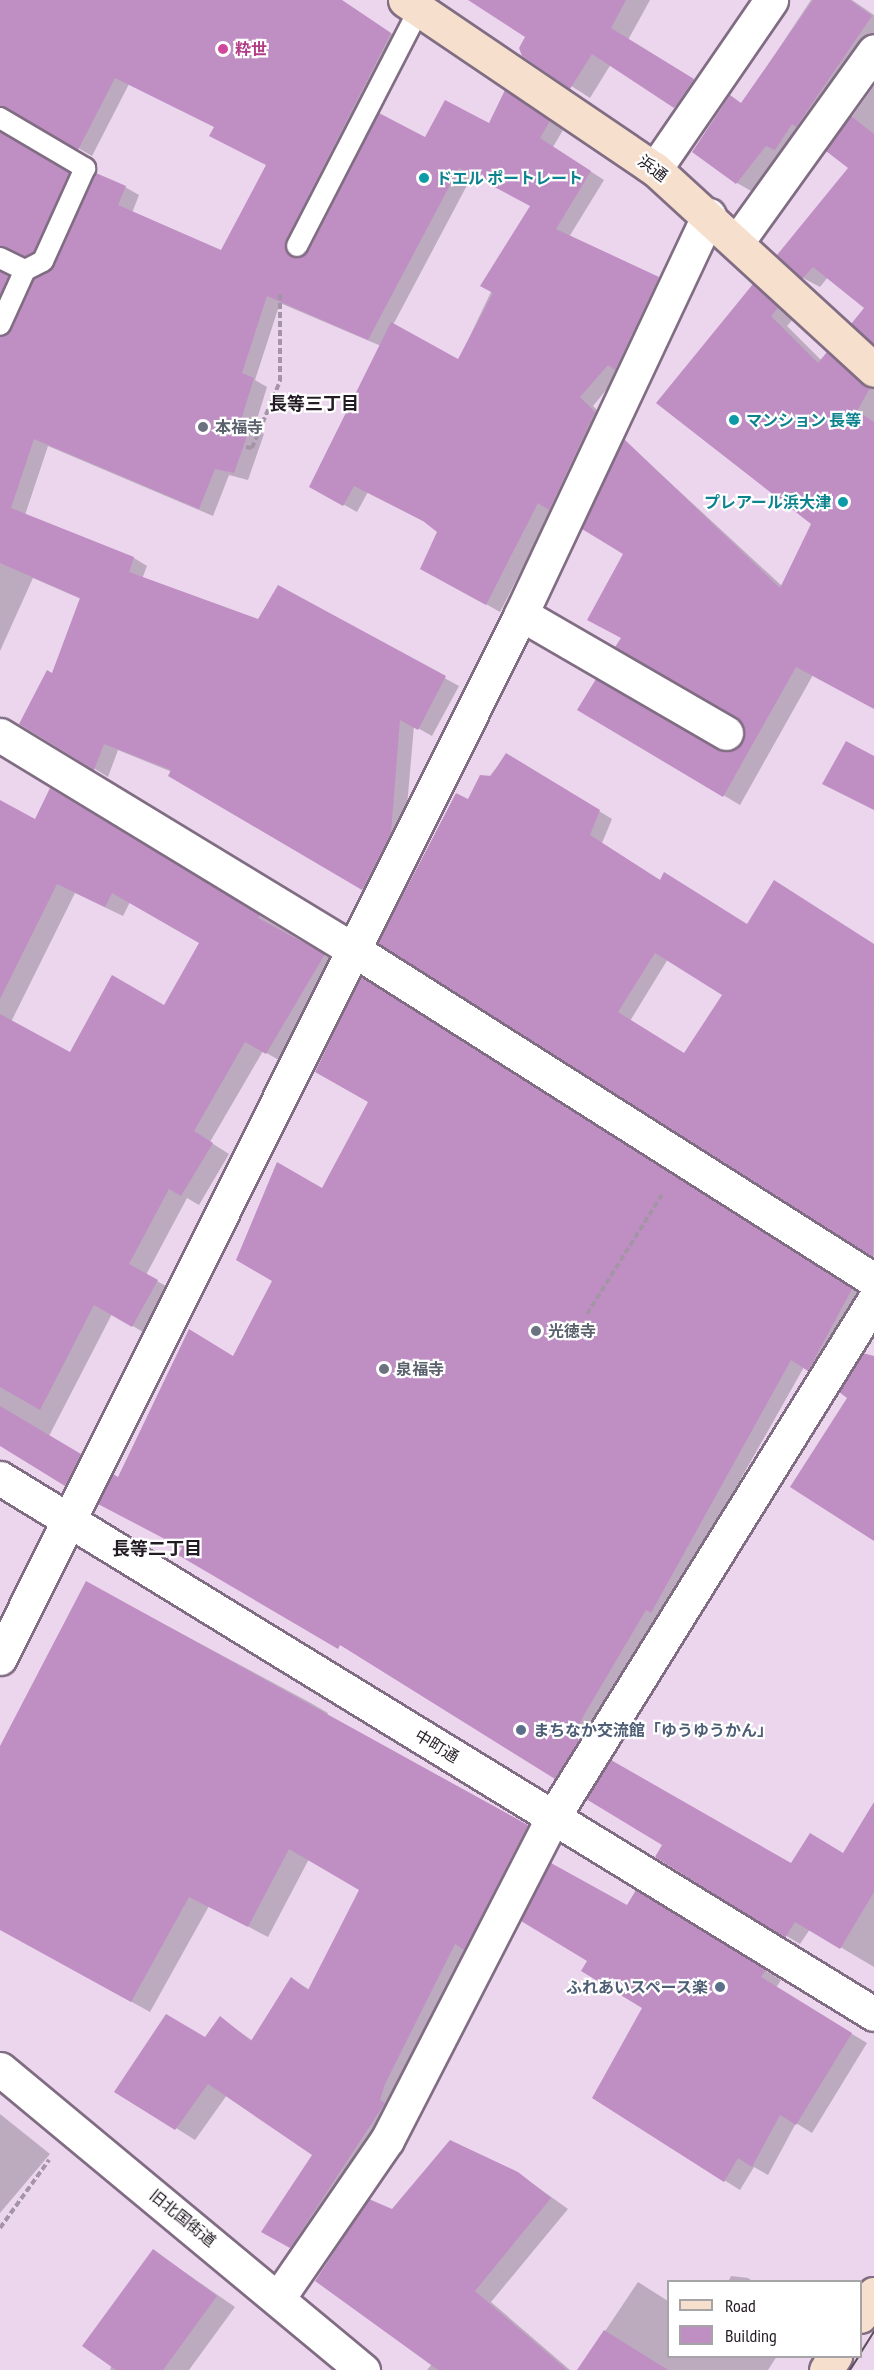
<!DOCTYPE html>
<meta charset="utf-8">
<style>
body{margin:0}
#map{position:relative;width:874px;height:2370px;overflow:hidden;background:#ecd6ee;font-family:"PT Sans Narrow","Noto Sans JP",sans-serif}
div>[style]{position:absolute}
.shadow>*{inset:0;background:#0003}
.building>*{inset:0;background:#bf8fc4}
.path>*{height:4px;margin-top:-2px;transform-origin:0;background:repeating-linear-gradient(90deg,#a594a7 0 6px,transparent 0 9px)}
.roads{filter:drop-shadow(2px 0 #816d83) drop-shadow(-2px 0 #816d83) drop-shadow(0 2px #816d83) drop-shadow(0 -2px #816d83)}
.lane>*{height:20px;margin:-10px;padding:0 10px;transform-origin:10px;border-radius:10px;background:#fff}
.street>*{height:33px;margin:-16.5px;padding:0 16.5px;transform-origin:16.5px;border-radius:16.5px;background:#fff}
.secondary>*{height:33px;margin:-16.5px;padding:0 16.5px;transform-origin:16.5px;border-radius:16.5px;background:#f7dfcd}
.tram>*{height:1.5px;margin:-0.75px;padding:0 0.75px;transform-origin:0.75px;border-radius:0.75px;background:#594e5b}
.dots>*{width:16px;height:16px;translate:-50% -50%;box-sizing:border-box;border:3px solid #fff;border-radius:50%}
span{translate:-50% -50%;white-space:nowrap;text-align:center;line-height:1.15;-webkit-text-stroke:4.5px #fff;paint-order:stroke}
.hotel-label{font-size:16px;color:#b23c85;font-weight:700}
.left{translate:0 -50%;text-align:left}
.street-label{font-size:16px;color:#231b24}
.culture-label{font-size:16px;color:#0d838f;font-weight:700}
.right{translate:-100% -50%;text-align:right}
.worship-label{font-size:16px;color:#5b616d;font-weight:700}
.service-label{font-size:16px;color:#4e5e75;font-weight:700}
.neighbourhood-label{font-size:18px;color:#231b24;font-weight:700}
.legend{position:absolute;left:667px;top:2280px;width:195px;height:78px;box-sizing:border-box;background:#fff;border:2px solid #a7a4a7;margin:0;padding:8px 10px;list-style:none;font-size:18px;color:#231b24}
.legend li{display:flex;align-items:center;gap:12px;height:30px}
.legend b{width:30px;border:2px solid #a7a4a7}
</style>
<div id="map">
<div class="shadow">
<div style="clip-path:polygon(evenodd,0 0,341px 0,404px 42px,301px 255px,426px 139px,490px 125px,519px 100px,563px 130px,553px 147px,604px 180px,569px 237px,672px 286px,621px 372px,593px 406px,608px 421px,563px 516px,552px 510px,500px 612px,422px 568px,438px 532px,427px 523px,368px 492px,357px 512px,311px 486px,381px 346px,280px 303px,255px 380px,267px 387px,254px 429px,264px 434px,248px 480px,229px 475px,213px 516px,48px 446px,25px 515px,134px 558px,147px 566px,142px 579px,259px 621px,278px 587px,459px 686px,432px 736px,414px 726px,404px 841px,376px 896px,170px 776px,172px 772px,118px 750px,108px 777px,21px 724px,53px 675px,81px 599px,33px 578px,0 651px,0 0,129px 84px,216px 127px,268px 165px,222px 252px,132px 213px,139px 195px,125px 187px,55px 267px,8px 336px,3px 335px,22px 285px,4px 274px,3px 260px,14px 253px,40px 263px,82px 182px,7px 138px,1px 126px,7px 115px,21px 115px,92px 156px,129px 84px,0 0,473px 174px,532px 206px,458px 361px,393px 325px,473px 174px)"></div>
<div style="clip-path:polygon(514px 0,650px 0,628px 40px,711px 91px,693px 118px,611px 64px,590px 98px,523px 55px,527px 37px)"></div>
<div style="clip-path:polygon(811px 0,852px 0,874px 15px,874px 51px,753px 192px,737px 183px,742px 104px)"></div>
<div style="clip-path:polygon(874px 86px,874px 343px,867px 308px,828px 277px,820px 287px,803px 278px,779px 255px,850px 168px,828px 150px)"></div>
<div style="clip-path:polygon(753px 286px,794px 318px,787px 326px,822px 361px,827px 354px,874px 389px,874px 708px,813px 675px,740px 805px,579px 710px,716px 751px,735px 751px,744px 742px,744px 724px,737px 716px,623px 638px,625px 441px,782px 586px,813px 523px)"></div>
<div style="clip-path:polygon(evenodd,507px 755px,612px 819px,602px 843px,661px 881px,748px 925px,786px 889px,874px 945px,874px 1256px,380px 943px,469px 801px,507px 755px,668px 959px,724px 994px,685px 1054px,630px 1021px,668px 959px)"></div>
<div style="clip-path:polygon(evenodd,68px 800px,341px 965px,284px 1063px,263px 1051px,210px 1142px,229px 1154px,199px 1205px,187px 1198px,146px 1275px,175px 1291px,150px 1336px,112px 1314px,49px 1436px,97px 1466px,83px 1495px,0 1443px,0 802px,36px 821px,68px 800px,75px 893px,123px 916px,130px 902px,201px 943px,164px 1007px,70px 1054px,11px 1022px,75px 893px)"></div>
<div style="clip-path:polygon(374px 986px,865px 1297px,821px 1377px,804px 1367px,568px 1785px,353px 1652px,180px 1554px,183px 1548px,118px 1479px,233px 1357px,370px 1101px)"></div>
<div style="clip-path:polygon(87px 1583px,309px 1702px,328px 1713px,326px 1717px,546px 1838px,310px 2258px,263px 2232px,314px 2155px,227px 2095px,195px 2140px,117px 2091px,205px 2039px,220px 2018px,253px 2041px,292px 1979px,310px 1990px,361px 1889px,309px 1859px,268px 1937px,209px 1906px,150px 2012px,0 1929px,0 1750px)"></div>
<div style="clip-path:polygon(874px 1805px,874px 1967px,810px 1929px,800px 1944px,657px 1857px,792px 1865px,844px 1855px)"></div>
<div style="clip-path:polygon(652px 1901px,781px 1980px,776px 1988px,867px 2043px,812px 2133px,796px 2123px,768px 2175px,754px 2167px,740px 2190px,724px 2180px,644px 2008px,627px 1907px)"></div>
<div style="clip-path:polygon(0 2114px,50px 2154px,0 2213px)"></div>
<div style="clip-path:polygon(518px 2173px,568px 2209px,491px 2302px,570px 2370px,427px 2370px,432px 2364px,392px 2211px)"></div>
<div style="clip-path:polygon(154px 2251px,235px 2307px,189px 2370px,110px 2370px)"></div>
<div style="clip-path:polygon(731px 2276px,748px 2278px,754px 2282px,728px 2282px)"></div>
<div style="clip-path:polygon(638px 2282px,668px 2301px,668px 2356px,777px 2356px,768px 2370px,579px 2370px)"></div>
</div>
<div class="building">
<div style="clip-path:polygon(0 0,342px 0,391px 33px,286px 240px,291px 256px,308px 252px,379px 113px,425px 137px,445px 100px,489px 123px,505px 90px,550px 121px,540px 138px,591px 171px,556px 229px,659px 277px,615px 370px,608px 365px,580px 397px,595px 412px,549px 510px,538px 503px,486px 605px,420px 569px,437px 532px,423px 521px,354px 486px,343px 506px,309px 487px,391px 322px,458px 359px,493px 293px,480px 286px,530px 206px,459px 168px,368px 340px,267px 296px,242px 373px,254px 378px,241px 420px,251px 425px,234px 473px,215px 469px,199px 509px,34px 439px,11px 508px,134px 557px,129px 572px,258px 619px,278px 585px,446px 676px,418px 730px,400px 720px,391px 833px,362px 890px,168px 776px,171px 770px,104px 744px,94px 770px,19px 724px,47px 670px,52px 673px,80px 598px,0 563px,0 337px,11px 330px,34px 279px,54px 266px,96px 173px,126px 186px,118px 205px,221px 250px,266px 165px,209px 136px,214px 127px,115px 78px,78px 150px,0 106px)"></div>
<div style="clip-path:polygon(468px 0,626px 0,611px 28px,694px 79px,674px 108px,592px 54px,570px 89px,522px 56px,519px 48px,525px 37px)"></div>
<div style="clip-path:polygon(813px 0,850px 0,872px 16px,796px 127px,792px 124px,775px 150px,766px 146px,736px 184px,692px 152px,730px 95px,741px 103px)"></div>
<div style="clip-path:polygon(851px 116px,874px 134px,874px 345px,851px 324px,864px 308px,813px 267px,802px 279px,777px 255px,848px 168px,826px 151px)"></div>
<div style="clip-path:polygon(0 132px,70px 173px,34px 252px,25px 257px,0 246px)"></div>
<div style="clip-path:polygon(0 271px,9px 276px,0 296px)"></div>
<div style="clip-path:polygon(753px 284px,778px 308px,771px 316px,818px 363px,827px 352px,870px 388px,857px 411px,874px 422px,874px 709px,796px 667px,723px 797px,577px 710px,596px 679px,717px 749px,736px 749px,745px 734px,735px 717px,615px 647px,621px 638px,587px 620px,623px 554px,582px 529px,624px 439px,780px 588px,811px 524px,656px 403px)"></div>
<div style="clip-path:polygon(846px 741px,874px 756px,874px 810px,822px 784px)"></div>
<div style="clip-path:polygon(evenodd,506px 753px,600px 810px,590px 835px,660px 880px,664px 872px,747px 924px,774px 880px,874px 944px,873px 1257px,378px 943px,456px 793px,468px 799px,480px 775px,491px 776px,506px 753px,655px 953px,722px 995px,684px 1053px,618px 1012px,655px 953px)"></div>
<div style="clip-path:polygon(50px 788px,260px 915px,258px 918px,325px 954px,266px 1054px,245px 1042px,194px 1131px,213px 1143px,181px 1196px,169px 1189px,129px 1264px,158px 1280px,132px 1327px,94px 1305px,40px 1410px,0 1387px,0 1014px,70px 1052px,112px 975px,164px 1005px,199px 943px,112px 893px,105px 907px,57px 884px,0 999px,0 800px,35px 819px)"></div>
<div style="clip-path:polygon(361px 977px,852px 1289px,808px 1371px,791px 1360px,651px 1613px,646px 1610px,584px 1715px,573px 1736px,579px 1740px,555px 1779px,340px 1645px,338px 1649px,178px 1555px,182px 1548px,98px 1504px,113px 1474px,118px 1477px,189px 1329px,233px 1356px,272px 1281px,236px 1260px,277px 1162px,322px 1188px,368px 1102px,315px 1072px)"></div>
<div style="clip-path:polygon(863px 1353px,874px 1356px,874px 1541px,790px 1487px,847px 1398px,839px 1392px)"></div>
<div style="clip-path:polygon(0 1406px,81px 1454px,65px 1486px,0 1446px)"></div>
<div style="clip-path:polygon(86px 1581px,528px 1825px,464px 1950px,455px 1944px,385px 2084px,380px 2100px,385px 2103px,290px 2248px,261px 2232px,312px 2155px,208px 2084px,175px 2130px,114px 2092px,166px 2014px,205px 2037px,220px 2016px,251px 2041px,291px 1977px,308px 1990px,359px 1890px,289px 1849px,248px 1927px,189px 1897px,131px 2002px,0 1930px,0 1746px)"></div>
<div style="clip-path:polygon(611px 1760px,791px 1863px,810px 1833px,843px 1853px,874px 1802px,874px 1892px,840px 1949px,795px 1922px,785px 1938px,655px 1857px,662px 1845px,586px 1799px)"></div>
<div style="clip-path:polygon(551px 1863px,627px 1905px,636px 1890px,766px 1970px,761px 1977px,852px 2033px,796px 2125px,780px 2115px,752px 2167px,738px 2158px,724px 2182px,592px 2098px,642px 2008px,581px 1971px,587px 1961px,521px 1921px)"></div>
<div style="clip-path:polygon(450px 2140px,518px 2172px,551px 2198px,475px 2291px,567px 2370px,438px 2370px,315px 2281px,369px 2199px,392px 2209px)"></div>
<div style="clip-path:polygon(153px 2249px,217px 2296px,163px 2370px,116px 2370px,82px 2346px)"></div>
<div style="clip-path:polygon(604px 2330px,668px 2370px,577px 2370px)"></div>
</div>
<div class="path">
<div style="left:246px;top:447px;width:6px;rotate:9deg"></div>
<div style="left:252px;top:448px;width:73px;rotate:-67.3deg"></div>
<div style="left:280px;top:381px;width:87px;rotate:-90deg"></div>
<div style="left:587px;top:1314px;width:143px;rotate:-57.9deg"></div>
<div style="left:0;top:2228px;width:84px;rotate:-54.2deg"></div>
</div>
<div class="roads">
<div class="lane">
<div style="left:0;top:118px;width:99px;rotate:30.5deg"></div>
<div style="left:85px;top:168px;width:102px;rotate:114.3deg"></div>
<div style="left:43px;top:261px;width:20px;rotate:153deg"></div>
<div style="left:297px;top:246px;width:266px;rotate:-62.7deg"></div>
<div style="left:0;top:258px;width:28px;rotate:26deg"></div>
<div style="left:25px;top:270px;width:60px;rotate:114.4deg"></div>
</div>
<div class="street">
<div style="left:655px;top:169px;width:205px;rotate:-55.5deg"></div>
<div style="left:737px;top:242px;width:235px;rotate:-54.3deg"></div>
<div style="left:521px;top:614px;width:237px;rotate:30.1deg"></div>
<div style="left:0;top:735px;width:414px;rotate:31.3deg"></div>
<div style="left:354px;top:950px;width:616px;rotate:32.4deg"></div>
<div style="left:0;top:1478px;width:1025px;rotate:31.52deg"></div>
<div style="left:0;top:1658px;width:1167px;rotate:-63.48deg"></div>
<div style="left:521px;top:614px;width:441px;rotate:-64.8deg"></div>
<div style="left:0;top:2069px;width:472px;rotate:39.7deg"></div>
<div style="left:279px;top:2297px;width:191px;rotate:-55.5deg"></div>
<div style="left:387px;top:2140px;width:363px;rotate:-62.8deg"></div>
<div style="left:553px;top:1817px;width:609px;rotate:-58.16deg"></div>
</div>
<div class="secondary">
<div style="left:405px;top:0;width:302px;rotate:34.1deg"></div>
<div style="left:655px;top:169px;width:297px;rotate:42.5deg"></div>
<div style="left:860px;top:2316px;width:26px;rotate:-58deg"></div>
<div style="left:826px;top:2370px;width:17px;rotate:-57deg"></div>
</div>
</div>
<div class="tram">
<div style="left:860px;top:2354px;width:26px;rotate:-58deg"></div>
<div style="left:850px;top:2370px;width:17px;rotate:-57deg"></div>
</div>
<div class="dots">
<div style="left:223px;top:49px;background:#d1479c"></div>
<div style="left:424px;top:178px;background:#0f9aa8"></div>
<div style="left:734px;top:420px;background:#0f9aa8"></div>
<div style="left:203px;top:427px;background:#6b7280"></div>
<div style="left:843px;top:502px;background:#0f9aa8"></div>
<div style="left:536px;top:1331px;background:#6b7280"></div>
<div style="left:384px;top:1369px;background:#6b7280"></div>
<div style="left:521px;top:1730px;background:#5c6f8a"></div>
<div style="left:720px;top:1987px;background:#5c6f8a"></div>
</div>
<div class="hotel-label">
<span class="left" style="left:235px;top:49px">粋世</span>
</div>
<div class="street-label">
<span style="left:653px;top:168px;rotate:37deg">浜通</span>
<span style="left:437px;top:1746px;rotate:31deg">中町通</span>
<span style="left:183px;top:2218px;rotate:39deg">旧北国街道</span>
</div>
<div class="culture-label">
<span class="left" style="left:436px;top:178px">ドエル ポートレート</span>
<span class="left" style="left:746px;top:420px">マンション 長等</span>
<span class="right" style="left:831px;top:502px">プレアール浜大津</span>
</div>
<div class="worship-label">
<span class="left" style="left:215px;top:427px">本福寺</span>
<span class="left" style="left:548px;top:1331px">光徳寺</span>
<span class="left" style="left:396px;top:1369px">泉福寺</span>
</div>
<div class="service-label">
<span class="left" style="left:533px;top:1730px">まちなか交流館「ゆうゆうかん」</span>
<span class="right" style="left:708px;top:1987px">ふれあいスペース楽</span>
</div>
<div class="neighbourhood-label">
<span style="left:314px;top:404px">長等三丁目</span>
<span style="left:157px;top:1549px">長等二丁目</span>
</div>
<ul class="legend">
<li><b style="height:8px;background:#f7dfcd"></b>Road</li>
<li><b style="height:16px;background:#bf8fc4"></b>Building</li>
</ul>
</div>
